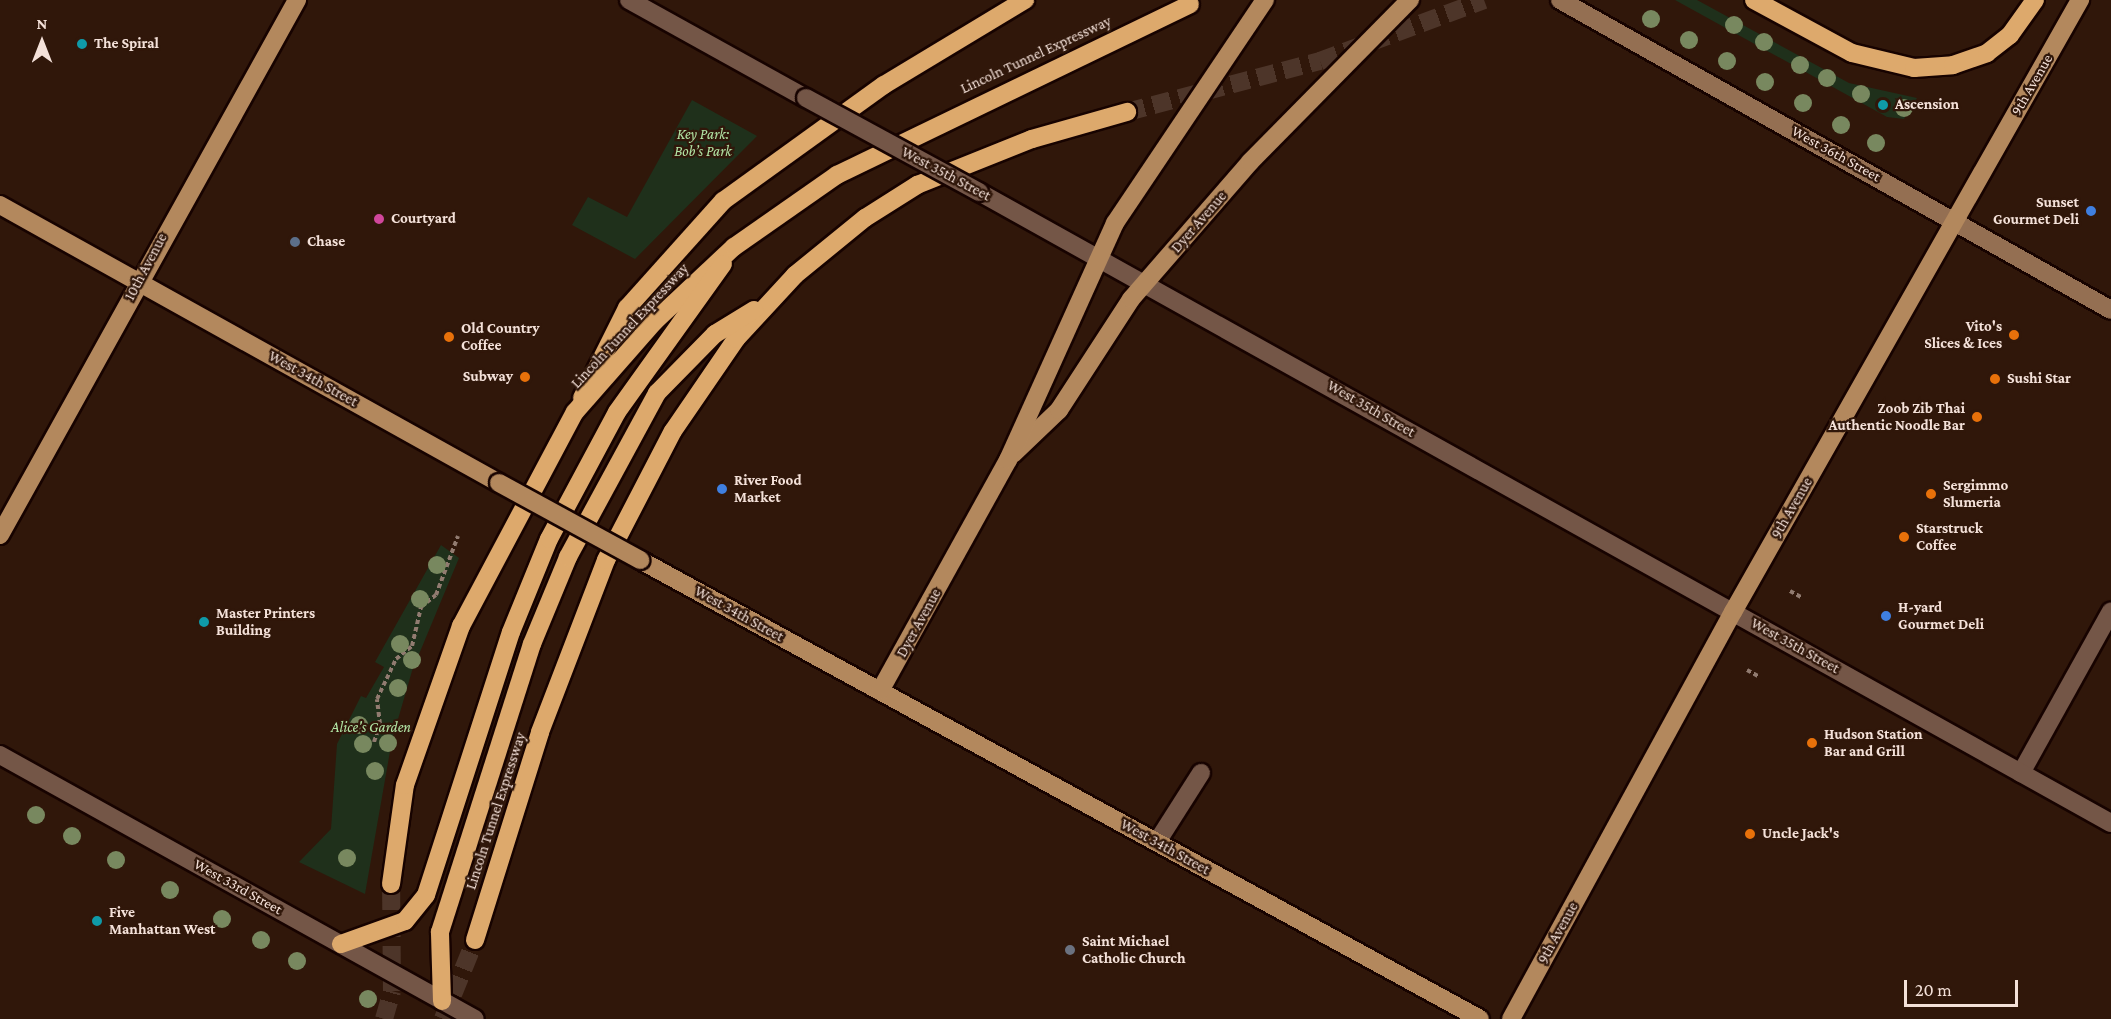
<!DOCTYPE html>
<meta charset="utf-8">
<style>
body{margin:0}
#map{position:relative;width:2111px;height:1019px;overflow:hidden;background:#30170a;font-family:"Crimson Pro",serif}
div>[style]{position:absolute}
.green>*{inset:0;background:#1f301b}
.highway-tunnel>*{height:18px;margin-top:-9px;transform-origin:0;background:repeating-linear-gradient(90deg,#4d3529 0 18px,transparent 0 27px)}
.path>*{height:4px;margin-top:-2px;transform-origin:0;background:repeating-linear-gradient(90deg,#917b70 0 4.5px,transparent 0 7.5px)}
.roads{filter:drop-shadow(2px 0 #170300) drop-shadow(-2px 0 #170300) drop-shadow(0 2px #170300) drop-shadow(0 -2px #170300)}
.lane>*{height:18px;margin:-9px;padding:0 9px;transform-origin:9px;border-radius:9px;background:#745647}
.street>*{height:18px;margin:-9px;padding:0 9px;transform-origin:9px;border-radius:9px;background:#745647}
.secondary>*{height:18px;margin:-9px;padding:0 9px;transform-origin:9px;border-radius:9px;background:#946f52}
.primary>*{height:18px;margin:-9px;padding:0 9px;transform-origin:9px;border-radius:9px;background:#b3885d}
.highway>*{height:18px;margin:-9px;padding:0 9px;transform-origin:9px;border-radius:9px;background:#dda96c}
.bridges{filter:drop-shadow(2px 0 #170300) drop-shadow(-2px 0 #170300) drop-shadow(0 2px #170300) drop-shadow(0 -2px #170300)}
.street-bridge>*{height:18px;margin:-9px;padding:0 9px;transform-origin:9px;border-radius:9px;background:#745647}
.primary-bridge>*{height:18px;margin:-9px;padding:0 9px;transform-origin:9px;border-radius:9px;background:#b3885d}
.trees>*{width:18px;height:18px;margin:-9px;border-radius:50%;background:#78885f}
.dots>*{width:16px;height:16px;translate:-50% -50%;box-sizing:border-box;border:3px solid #30170a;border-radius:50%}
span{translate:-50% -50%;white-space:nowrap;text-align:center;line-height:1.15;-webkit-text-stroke:4.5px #30170a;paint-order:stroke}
.poi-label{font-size:15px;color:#f4e1d9;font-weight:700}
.left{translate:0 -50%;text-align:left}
.right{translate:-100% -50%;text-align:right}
.street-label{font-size:15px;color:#f4e1d9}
.park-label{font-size:15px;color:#b2e5a5;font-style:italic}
.north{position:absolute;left:12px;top:12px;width:60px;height:60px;-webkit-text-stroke:4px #30170a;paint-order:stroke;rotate:0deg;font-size:16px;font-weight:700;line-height:24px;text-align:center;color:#f4e1d9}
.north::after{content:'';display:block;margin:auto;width:21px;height:27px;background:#f4e1d9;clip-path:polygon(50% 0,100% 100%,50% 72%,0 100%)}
.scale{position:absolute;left:1904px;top:980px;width:114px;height:27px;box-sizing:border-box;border:3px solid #f4e1d9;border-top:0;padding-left:8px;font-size:18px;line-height:21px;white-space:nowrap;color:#f4e1d9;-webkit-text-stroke:4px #30170a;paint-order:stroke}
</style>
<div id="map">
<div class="green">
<div style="clip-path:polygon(1675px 0,1697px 0,1849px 83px,1917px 98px,1904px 119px,1887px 117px)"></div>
<div style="clip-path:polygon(692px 100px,757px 136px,635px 259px,572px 225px,588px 197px,627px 217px)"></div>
<div style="clip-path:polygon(441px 545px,459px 558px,412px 671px,392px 740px,365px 894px,299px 862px,331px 829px,337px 744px,361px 696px,366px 698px,384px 667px,375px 662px)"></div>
</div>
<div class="highway-tunnel">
<div style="left:1127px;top:112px;width:200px;rotate:-14.8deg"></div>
<div style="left:1320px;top:61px;width:175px;rotate:-20.4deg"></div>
<div style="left:384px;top:1019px;width:29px;rotate:-74deg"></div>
<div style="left:392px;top:991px;width:107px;rotate:-90.5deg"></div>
<div style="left:443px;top:1019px;width:85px;rotate:-67.9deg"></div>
</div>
<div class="path">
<div style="left:1790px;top:591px;width:13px;rotate:29deg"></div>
<div style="left:1747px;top:670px;width:13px;rotate:29deg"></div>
<div style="left:374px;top:742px;width:19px;rotate:-72deg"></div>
<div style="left:380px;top:724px;width:25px;rotate:-97deg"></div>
<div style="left:377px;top:699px;width:44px;rotate:-64.6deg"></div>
<div style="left:396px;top:659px;width:21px;rotate:-39deg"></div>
<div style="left:412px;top:646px;width:40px;rotate:-77deg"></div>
<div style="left:421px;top:607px;width:19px;rotate:-39deg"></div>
<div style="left:436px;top:595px;width:63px;rotate:-69.6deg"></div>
</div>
<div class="roads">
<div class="lane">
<div style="left:2021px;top:773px;width:185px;rotate:-60.9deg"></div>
<div style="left:1157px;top:842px;width:82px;rotate:-57.5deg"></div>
</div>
<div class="street">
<div style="left:629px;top:0;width:202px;rotate:29deg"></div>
<div style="left:979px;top:192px;width:1296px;rotate:29.14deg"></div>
<div style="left:0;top:755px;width:543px;rotate:29.06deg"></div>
</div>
<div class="secondary">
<div style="left:1560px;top:0;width:632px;rotate:29.36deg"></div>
</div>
<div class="primary">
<div style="left:0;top:205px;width:571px;rotate:29.12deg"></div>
<div style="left:1013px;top:454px;width:64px;rotate:-43.7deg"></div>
<div style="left:1059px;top:410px;width:132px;rotate:-57deg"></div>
<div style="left:1131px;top:299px;width:181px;rotate:-49deg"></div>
<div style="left:1250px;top:162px;width:228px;rotate:-45.4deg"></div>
<div style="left:0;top:535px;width:612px;rotate:-60.96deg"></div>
<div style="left:640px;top:560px;width:957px;rotate:28.65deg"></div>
<div style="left:880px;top:691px;width:264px;rotate:-61deg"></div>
<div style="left:1008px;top:460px;width:260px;rotate:-65.7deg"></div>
<div style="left:1115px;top:223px;width:269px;rotate:-56.1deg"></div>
<div style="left:1511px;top:1019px;width:464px;rotate:-61.4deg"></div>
<div style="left:1733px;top:612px;width:704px;rotate:-60.45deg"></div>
</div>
<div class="highway">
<div style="left:1754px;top:0;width:111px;rotate:28.4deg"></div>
<div style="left:1852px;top:53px;width:64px;rotate:13.6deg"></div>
<div style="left:1914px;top:68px;width:39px;rotate:-4deg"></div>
<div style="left:1953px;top:65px;width:36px;rotate:-19deg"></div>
<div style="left:1987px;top:53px;width:29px;rotate:-38deg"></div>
<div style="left:2010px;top:35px;width:43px;rotate:-54.5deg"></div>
<div style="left:582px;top:398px;width:101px;rotate:-63.4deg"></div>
<div style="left:627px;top:308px;width:144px;rotate:-48.1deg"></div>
<div style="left:723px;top:201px;width:198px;rotate:-35.8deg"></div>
<div style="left:884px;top:85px;width:165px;rotate:-31.1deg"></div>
<div style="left:391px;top:884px;width:100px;rotate:-82deg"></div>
<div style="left:405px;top:785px;width:169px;rotate:-70.6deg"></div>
<div style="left:461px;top:626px;width:242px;rotate:-62deg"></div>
<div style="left:575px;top:412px;width:120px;rotate:-48.7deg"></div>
<div style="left:654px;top:322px;width:110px;rotate:-43.2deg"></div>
<div style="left:734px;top:247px;width:126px;rotate:-35deg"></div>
<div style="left:837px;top:175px;width:392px;rotate:-25.8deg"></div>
<div style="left:475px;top:940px;width:218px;rotate:-72.6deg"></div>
<div style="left:540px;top:732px;width:184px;rotate:-69deg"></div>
<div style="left:606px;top:560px;width:145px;rotate:-62.6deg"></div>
<div style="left:673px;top:431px;width:112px;rotate:-55.6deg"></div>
<div style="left:736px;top:339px;width:87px;rotate:-47.3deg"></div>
<div style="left:795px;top:275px;width:90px;rotate:-39.2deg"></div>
<div style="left:865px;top:218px;width:62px;rotate:-32.4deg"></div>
<div style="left:917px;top:185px;width:124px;rotate:-21.8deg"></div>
<div style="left:1032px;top:139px;width:99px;rotate:-15.9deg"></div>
<div style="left:341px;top:944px;width:68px;rotate:-19.8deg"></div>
<div style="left:405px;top:921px;width:33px;rotate:-51deg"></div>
<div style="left:426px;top:895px;width:276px;rotate:-72.1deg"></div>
<div style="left:511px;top:632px;width:100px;rotate:-67.8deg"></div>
<div style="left:549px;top:539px;width:144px;rotate:-61.8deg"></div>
<div style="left:617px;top:412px;width:182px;rotate:-54.4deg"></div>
<div style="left:442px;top:1001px;width:69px;rotate:-91.7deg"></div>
<div style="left:440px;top:932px;width:302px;rotate:-72.3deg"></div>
<div style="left:532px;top:644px;width:94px;rotate:-67.5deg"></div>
<div style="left:568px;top:557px;width:187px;rotate:-61.5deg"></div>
<div style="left:657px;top:393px;width:83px;rotate:-45.5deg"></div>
<div style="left:715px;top:334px;width:46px;rotate:-31.6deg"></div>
</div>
</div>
<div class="bridges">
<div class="street-bridge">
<div style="left:806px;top:98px;width:197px;rotate:28.5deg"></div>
</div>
<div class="primary-bridge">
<div style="left:499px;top:483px;width:161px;rotate:28.6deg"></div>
</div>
</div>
<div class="trees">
<div style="left:1651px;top:19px"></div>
<div style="left:1734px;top:25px"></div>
<div style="left:1689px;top:40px"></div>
<div style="left:1764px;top:42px"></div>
<div style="left:1727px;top:61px"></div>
<div style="left:1800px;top:65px"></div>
<div style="left:1827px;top:78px"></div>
<div style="left:1765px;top:82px"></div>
<div style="left:1861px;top:94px"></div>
<div style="left:1803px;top:103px"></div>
<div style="left:1904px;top:108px"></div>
<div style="left:1841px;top:125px"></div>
<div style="left:1876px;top:143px"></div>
<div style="left:437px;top:565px"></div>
<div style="left:420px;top:599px"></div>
<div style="left:400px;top:644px"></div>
<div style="left:412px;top:660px"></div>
<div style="left:398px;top:688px"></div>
<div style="left:359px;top:725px"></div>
<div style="left:388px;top:743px"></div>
<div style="left:363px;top:744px"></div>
<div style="left:375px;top:771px"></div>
<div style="left:36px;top:815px"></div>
<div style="left:72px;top:836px"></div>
<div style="left:347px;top:858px"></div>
<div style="left:116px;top:860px"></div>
<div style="left:170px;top:890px"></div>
<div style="left:222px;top:919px"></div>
<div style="left:261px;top:940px"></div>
<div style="left:297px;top:961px"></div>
<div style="left:368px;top:999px"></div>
</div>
<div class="dots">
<div style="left:82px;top:44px;background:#0f9aa8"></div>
<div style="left:1883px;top:105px;background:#0f9aa8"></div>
<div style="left:2091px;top:211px;background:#3f7fe0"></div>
<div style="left:379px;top:219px;background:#d1479c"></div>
<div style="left:295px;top:242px;background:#5c6f8a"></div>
<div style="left:2014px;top:335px;background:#e8710a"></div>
<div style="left:449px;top:337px;background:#e8710a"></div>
<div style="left:525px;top:377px;background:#e8710a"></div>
<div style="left:1995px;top:379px;background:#e8710a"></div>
<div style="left:1977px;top:417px;background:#e8710a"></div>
<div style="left:722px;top:489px;background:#3f7fe0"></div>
<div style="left:1931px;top:494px;background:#e8710a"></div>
<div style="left:1904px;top:537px;background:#e8710a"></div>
<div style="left:1886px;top:616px;background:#3f7fe0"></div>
<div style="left:204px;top:622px;background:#0f9aa8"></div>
<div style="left:1812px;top:743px;background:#e8710a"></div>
<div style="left:1750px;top:834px;background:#e8710a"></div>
<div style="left:97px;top:921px;background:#0f9aa8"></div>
<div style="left:1070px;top:950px;background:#6b7280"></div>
</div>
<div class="poi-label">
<span class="left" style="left:94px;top:44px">The Spiral</span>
<span class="left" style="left:1895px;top:105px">Ascension</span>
<span class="right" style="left:2079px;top:211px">Sunset<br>Gourmet Deli</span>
<span class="left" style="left:391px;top:219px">Courtyard</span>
<span class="left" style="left:307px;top:242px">Chase</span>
<span class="right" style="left:2002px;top:335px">Vito's<br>Slices &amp; Ices</span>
<span class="left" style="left:461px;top:337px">Old Country<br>Coffee</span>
<span class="right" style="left:513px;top:377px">Subway</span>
<span class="left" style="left:2007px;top:379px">Sushi Star</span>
<span class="right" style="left:1965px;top:417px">Zoob Zib Thai<br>Authentic Noodle Bar</span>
<span class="left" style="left:734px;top:489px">River Food<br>Market</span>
<span class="left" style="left:1943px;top:494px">Sergimmo<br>Slumeria</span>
<span class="left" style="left:1916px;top:537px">Starstruck<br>Coffee</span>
<span class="left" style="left:1898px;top:616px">H-yard<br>Gourmet Deli</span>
<span class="left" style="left:216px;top:622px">Master Printers<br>Building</span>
<span class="left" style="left:1824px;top:743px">Hudson Station<br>Bar and Grill</span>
<span class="left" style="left:1762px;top:834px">Uncle Jack's</span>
<span class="left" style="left:109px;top:921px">Five<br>Manhattan West</span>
<span class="left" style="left:1082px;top:950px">Saint Michael<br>Catholic Church</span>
</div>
<div class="street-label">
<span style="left:1036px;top:55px;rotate:-25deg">Lincoln Tunnel Expressway</span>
<span style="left:2032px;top:85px;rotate:-60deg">9th Avenue</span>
<span style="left:1836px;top:154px;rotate:29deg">West 36th Street</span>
<span style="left:946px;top:174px;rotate:28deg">West 35th Street</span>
<span style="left:1199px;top:222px;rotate:-49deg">Dyer Avenue</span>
<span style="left:146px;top:267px;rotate:-62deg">10th Avenue</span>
<span style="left:630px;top:326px;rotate:-47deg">Lincoln Tunnel Expressway</span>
<span style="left:313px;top:379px;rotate:29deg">West 34th Street</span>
<span style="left:1371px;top:409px;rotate:30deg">West 35th Street</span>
<span style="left:1792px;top:508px;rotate:-60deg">9th Avenue</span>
<span style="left:739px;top:614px;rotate:29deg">West 34th Street</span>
<span style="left:919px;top:623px;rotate:-61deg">Dyer Avenue</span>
<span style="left:1795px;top:646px;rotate:29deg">West 35th Street</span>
<span style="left:496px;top:811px;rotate:-72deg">Lincoln Tunnel Expressway</span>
<span style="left:1165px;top:847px;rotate:29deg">West 34th Street</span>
<span style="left:238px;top:887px;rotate:29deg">West 33rd Street</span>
<span style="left:1558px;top:933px;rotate:-61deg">9th Avenue</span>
</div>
<div class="park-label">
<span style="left:703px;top:143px">Key Park:<br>Bob’s Park</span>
<span style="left:371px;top:728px">Alice's Garden</span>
</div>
<div class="north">N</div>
<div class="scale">20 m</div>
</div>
